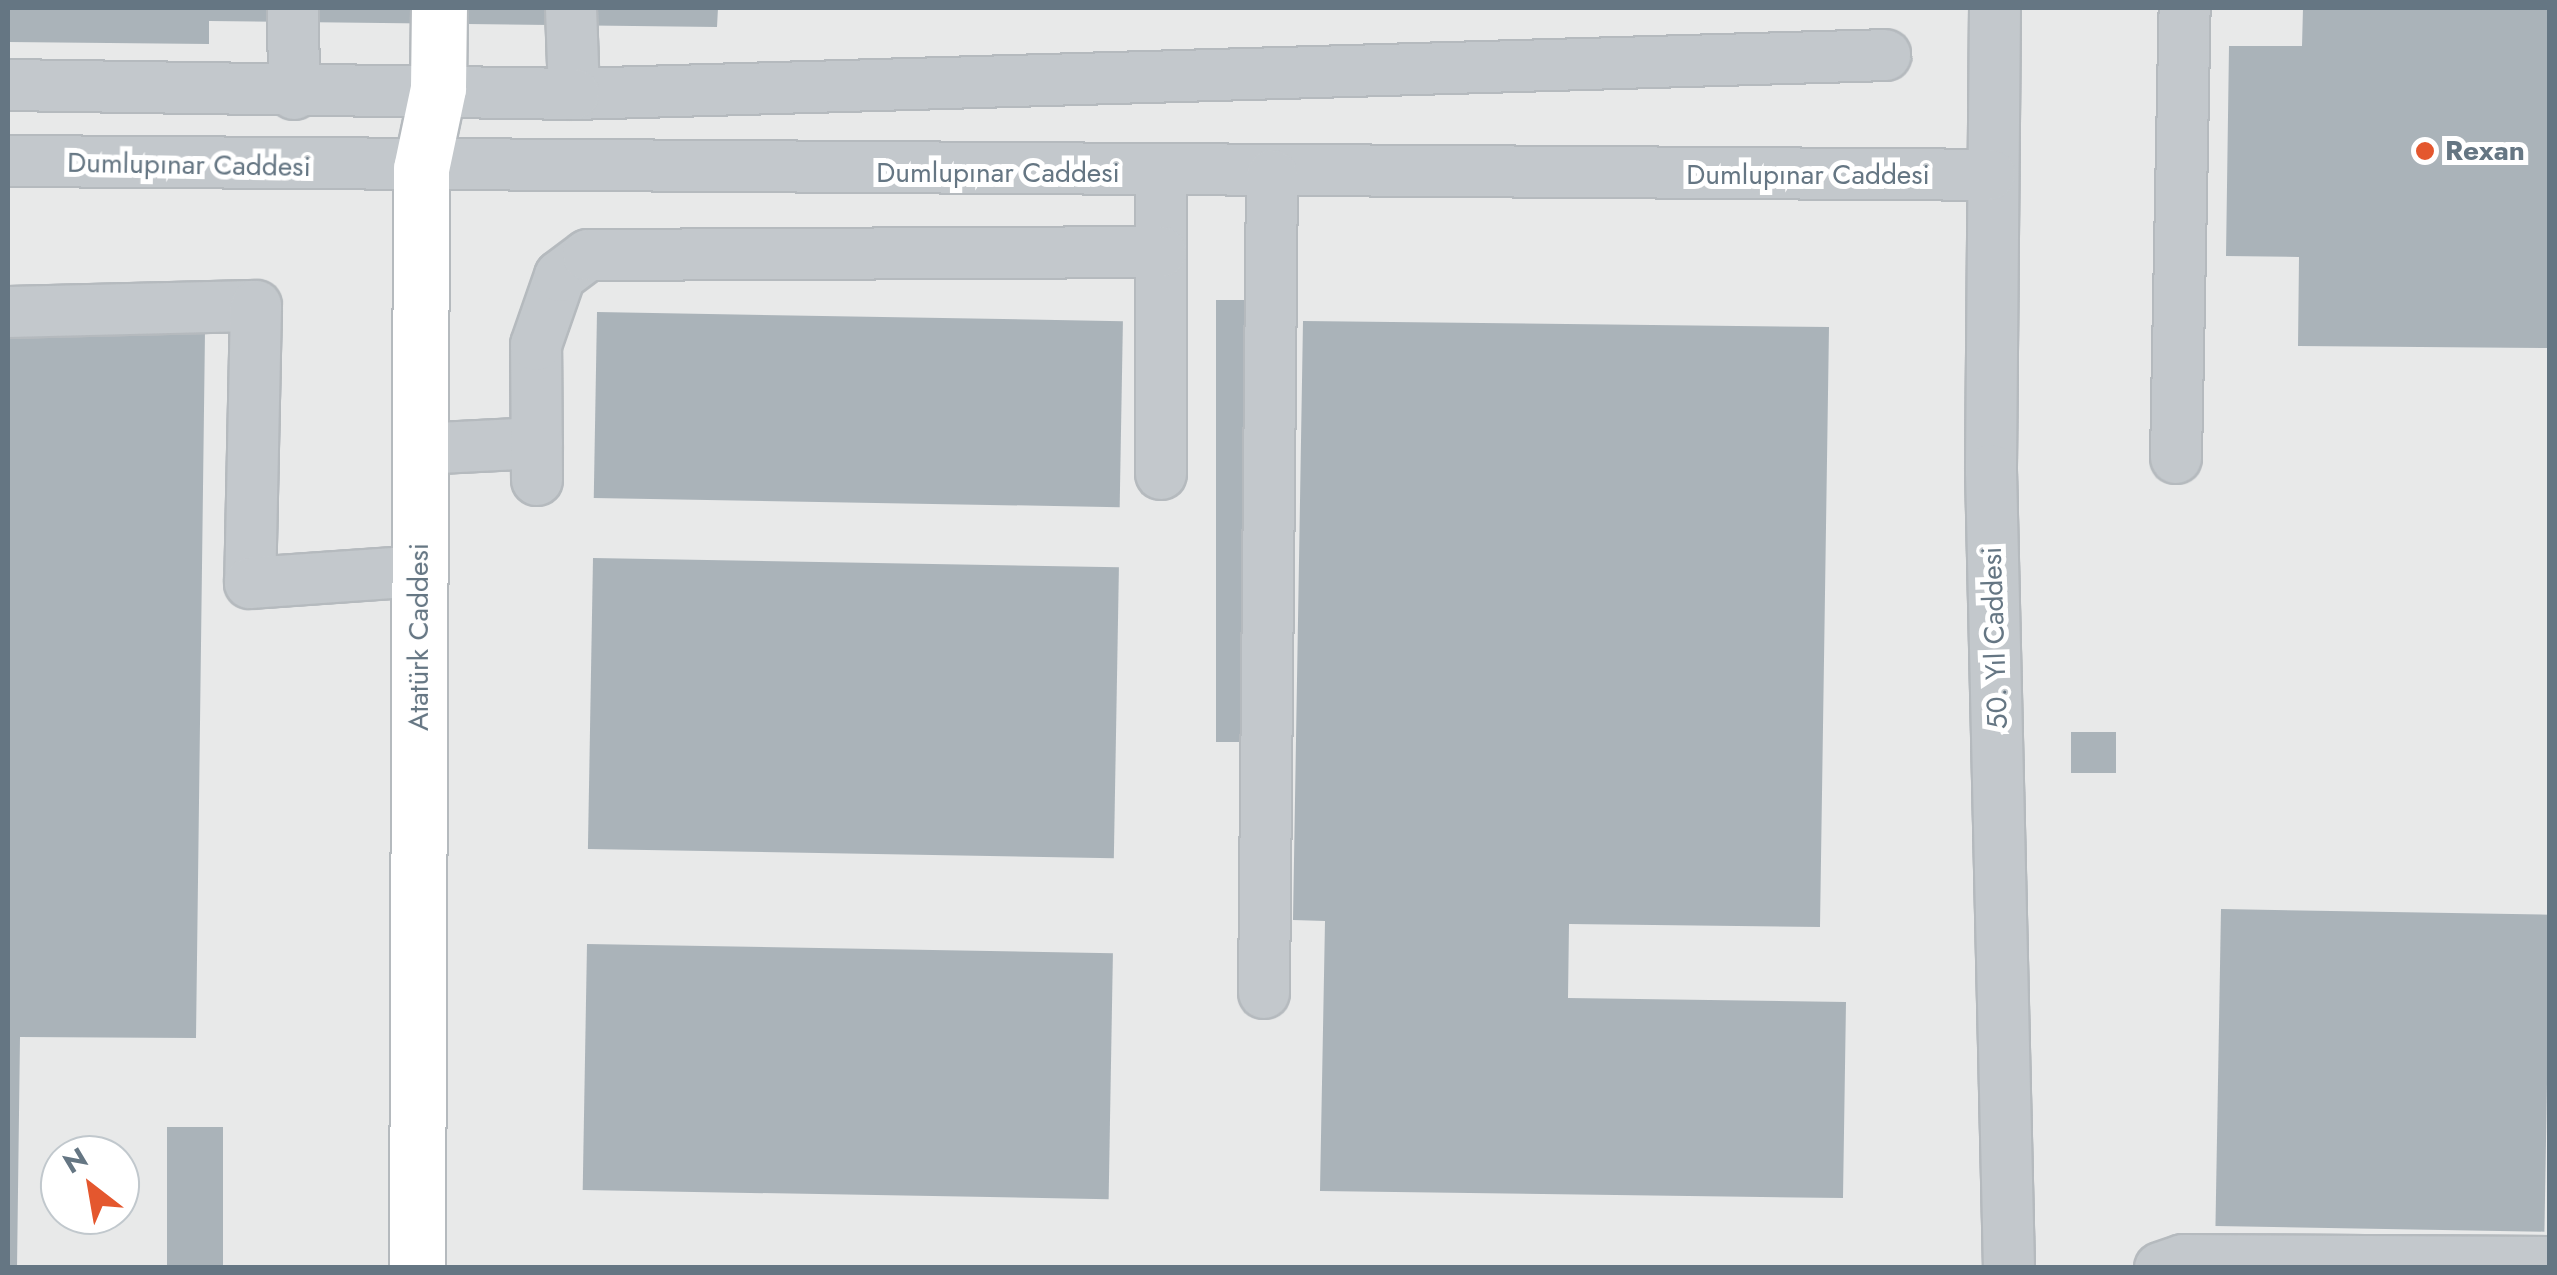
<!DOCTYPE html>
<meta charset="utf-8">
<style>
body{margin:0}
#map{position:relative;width:2557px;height:1275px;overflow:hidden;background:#fafaf8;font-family:Jost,sans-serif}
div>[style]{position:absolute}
.built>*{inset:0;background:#e8e9e9}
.building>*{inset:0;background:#aab3b9;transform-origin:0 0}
.roads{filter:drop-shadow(2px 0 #b5babe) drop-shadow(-2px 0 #b5babe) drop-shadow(0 2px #b5babe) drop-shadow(0 -2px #b5babe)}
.minor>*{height:50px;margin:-25px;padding:0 25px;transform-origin:25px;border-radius:25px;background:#c3c8cc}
.major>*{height:55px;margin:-27.5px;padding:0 27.5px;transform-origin:27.5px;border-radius:27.5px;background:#fff}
.dots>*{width:28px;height:28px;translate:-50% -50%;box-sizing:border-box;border:5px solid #fff;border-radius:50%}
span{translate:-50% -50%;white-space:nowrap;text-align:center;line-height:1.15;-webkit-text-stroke:10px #fff;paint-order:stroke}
.poi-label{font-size:28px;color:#657683;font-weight:700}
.left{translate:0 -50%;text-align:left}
.street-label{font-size:28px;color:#657683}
.frame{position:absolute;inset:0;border:10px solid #657683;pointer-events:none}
.north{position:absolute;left:40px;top:1135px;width:100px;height:100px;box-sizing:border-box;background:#fff;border:2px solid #c1c8cd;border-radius:50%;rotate:329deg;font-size:28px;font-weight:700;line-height:40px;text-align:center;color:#657683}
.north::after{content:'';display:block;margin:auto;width:35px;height:45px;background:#e4572e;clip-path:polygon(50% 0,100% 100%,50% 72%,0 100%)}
</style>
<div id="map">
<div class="built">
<div style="clip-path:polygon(evenodd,8px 8px,2549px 8px,2549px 1267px,8px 1267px,8px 8px,60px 1155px,120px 1155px,120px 1215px,60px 1215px,60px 1155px)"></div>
</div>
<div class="building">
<div style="clip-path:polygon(8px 8px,718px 8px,717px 27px,209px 21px,209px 44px,8px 42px)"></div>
<div style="clip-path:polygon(2303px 8px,2550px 8px,2550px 348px,2298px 346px,2299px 257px,2226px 256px,2229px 46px,2302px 46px)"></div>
<div style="left:1216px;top:300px;width:54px;height:442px"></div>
<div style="left:597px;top:312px;width:526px;height:186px;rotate:1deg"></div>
<div style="clip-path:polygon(1303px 321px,1829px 327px,1820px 927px,1569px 924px,1568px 998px,1846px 1002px,1843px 1198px,1320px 1191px,1325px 921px,1293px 920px)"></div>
<div style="clip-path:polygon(8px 329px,205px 331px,196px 1038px,20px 1037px,17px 1268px,8px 1268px)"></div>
<div style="left:593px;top:558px;width:526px;height:291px;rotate:1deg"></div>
<div style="left:2071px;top:732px;width:45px;height:41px"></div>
<div style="left:2221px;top:909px;width:329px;height:317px;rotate:1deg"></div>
<div style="left:587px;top:944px;width:526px;height:246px;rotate:1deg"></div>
<div style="left:167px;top:1127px;width:56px;height:141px"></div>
</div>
<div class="roads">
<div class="minor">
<div style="left:293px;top:8px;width:86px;rotate:89.3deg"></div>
<div style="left:571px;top:8px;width:86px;rotate:88deg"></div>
<div style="left:574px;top:94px;width:1312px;rotate:-1.7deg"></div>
<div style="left:1995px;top:8px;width:462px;rotate:90.5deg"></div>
<div style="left:1991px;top:470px;width:798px;rotate:88.71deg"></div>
<div style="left:8px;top:85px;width:566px;rotate:0.91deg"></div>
<div style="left:8px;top:161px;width:1982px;rotate:0.4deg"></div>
<div style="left:8px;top:312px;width:248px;rotate:-1.4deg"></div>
<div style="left:256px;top:306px;width:277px;rotate:91.2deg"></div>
<div style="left:250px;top:583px;width:170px;rotate:-4deg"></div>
<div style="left:420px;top:449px;width:117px;rotate:-2.9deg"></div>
<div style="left:2176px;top:458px;width:450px;rotate:-88.9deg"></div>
<div style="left:1161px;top:474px;width:300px;rotate:-90deg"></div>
<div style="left:537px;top:480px;width:135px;rotate:-90.4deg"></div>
<div style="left:536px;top:345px;width:73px;rotate:-70.8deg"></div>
<div style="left:560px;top:276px;width:35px;rotate:-37deg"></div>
<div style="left:588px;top:255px;width:573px;rotate:-0.3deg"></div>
<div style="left:1264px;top:993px;width:818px;rotate:-89.44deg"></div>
<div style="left:2160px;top:1268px;width:24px;rotate:-19deg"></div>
<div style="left:2183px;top:1260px;width:367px;rotate:0.3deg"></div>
</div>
<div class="major">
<div style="left:417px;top:1268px;width:1099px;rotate:-89.79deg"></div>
<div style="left:421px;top:169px;width:83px;rotate:-78.1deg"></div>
<div style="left:438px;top:88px;width:80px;rotate:-89.3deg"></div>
</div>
</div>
<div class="dots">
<div style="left:2425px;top:151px;background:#e4572e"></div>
</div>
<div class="poi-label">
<span class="left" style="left:2445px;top:151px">Rexan</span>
</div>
<div class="street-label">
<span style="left:189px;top:165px;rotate:1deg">Dumlupınar Caddesi</span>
<span style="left:998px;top:173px">Dumlupınar Caddesi</span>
<span style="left:1808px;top:175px">Dumlupınar Caddesi</span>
<span style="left:419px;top:637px;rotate:-90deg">Atatürk Caddesi</span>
<span style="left:1995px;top:638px;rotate:-92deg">50. Yıl Caddesi</span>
</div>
<div class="frame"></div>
<div class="north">N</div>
</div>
